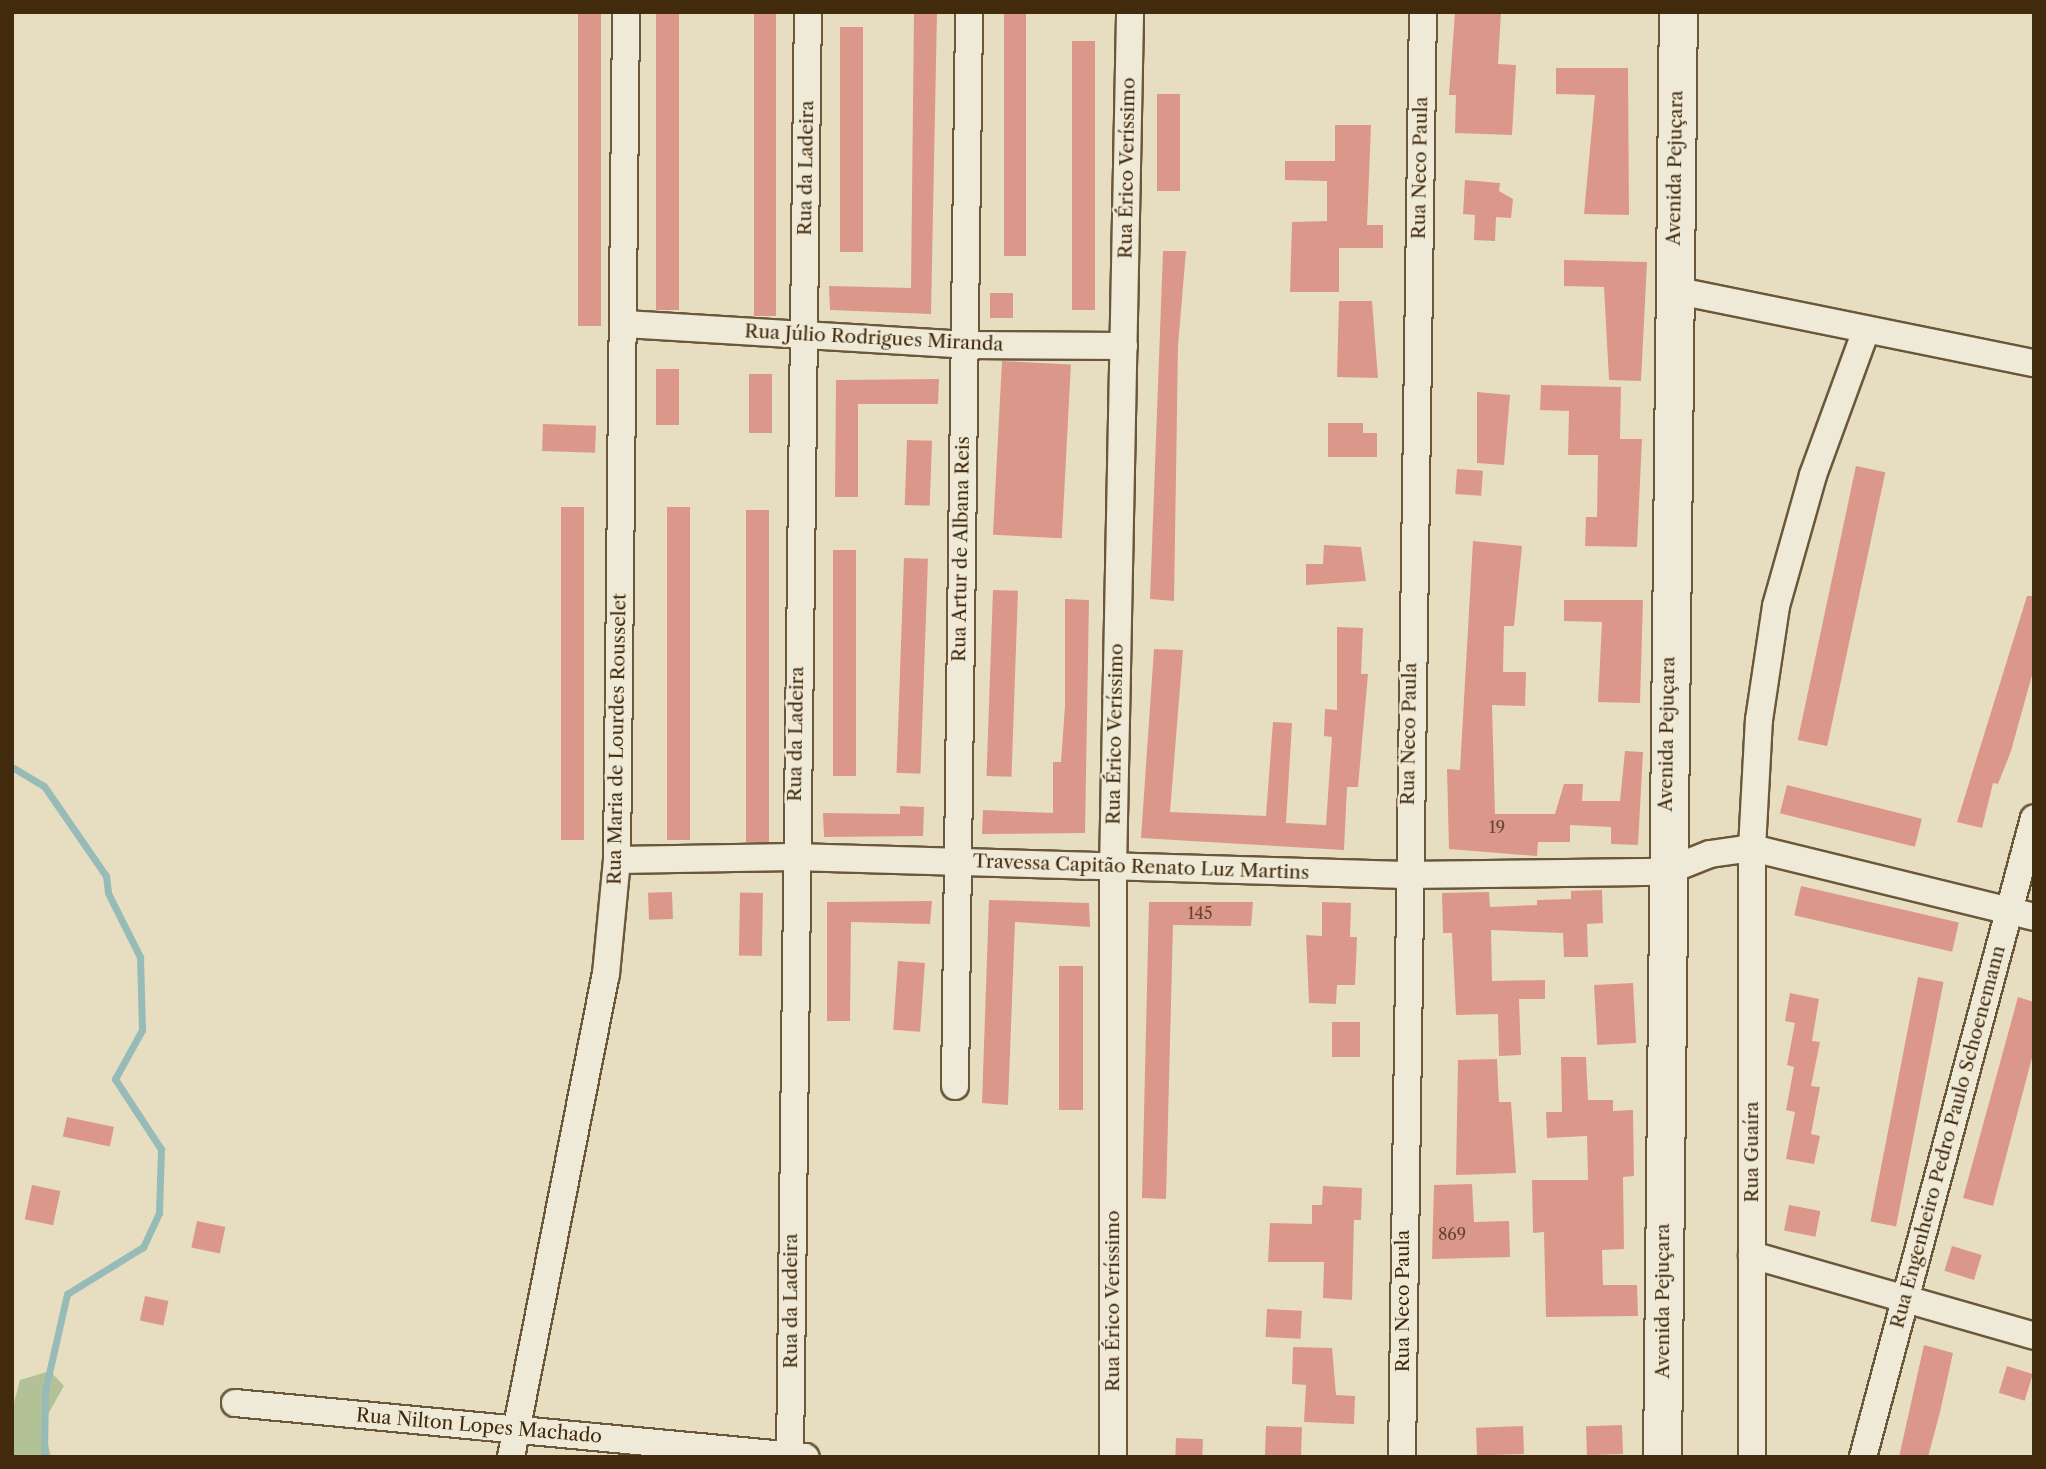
<!DOCTYPE html>
<meta charset="utf-8">
<style>
body{margin:0}
#map{position:relative;width:2046px;height:1469px;overflow:hidden;background:#e7dec2;font-family:"Libre Caslon Text",serif}
div>[style]{position:absolute}
.green>*{inset:0;background:#b2c296}
.stream>*{height:7px;margin:-3.5px;padding:0 3.5px;transform-origin:3.5px;border-radius:3.5px;background:#97bbb7}
.building>*{inset:0;background:#db988a;transform-origin:0 0}
.roads{filter:drop-shadow(2px 0 #6b573a) drop-shadow(-2px 0 #6b573a) drop-shadow(0 2px #6b573a) drop-shadow(0 -2px #6b573a)}
.street>*{height:26px;margin:-13px;padding:0 13px;transform-origin:13px;border-radius:13px;background:#efead7}
.secondary>*{height:37px;margin:-18.5px;padding:0 18.5px;transform-origin:18.5px;border-radius:18.5px;background:#efead7}
span{translate:-50% -50%;white-space:nowrap;text-align:center;line-height:1.15;-webkit-text-stroke:5px #efead7;paint-order:stroke}
.number-label{font-size:16px;color:#68462c}
.number-label span{-webkit-text-stroke-width:0}
.street-label{font-size:19px;color:#422a0c}
.frame{position:absolute;inset:0;border:14px solid #422a0c;pointer-events:none}
</style>
<div id="map">
<div class="green">
<div style="clip-path:polygon(50px 1371px,64px 1386px,43px 1423px,51px 1457px,14px 1457px,12px 1410px,20px 1380px)"></div>
</div>
<div class="stream">
<div style="left:12px;top:767px;width:37px;rotate:31deg"></div>
<div style="left:44px;top:786px;width:109px;rotate:55.4deg"></div>
<div style="left:106px;top:876px;width:17px;rotate:83deg"></div>
<div style="left:108px;top:893px;width:72px;rotate:63.4deg"></div>
<div style="left:140px;top:957px;width:73px;rotate:88.4deg"></div>
<div style="left:142px;top:1030px;width:56px;rotate:118.9deg"></div>
<div style="left:115px;top:1079px;width:84px;rotate:56.7deg"></div>
<div style="left:161px;top:1149px;width:64px;rotate:91.8deg"></div>
<div style="left:159px;top:1213px;width:38px;rotate:115deg"></div>
<div style="left:143px;top:1247px;width:89px;rotate:148.3deg"></div>
<div style="left:67px;top:1294px;width:99px;rotate:102.8deg"></div>
<div style="left:45px;top:1391px;width:66px;rotate:90.9deg"></div>
</div>
<div class="building">
<div style="left:578px;top:12px;width:23px;height:314px"></div>
<div style="left:656px;top:12px;width:23px;height:298px"></div>
<div style="left:754px;top:12px;width:22px;height:304px"></div>
<div style="clip-path:polygon(914px 12px,937px 12px,931px 314px,830px 310px,829px 286px,911px 288px)"></div>
<div style="left:1004px;top:12px;width:22px;height:244px"></div>
<div style="clip-path:polygon(1455px 12px,1501px 12px,1498px 64px,1516px 65px,1512px 135px,1455px 133px,1456px 95px,1449px 95px)"></div>
<div style="left:840px;top:27px;width:23px;height:225px"></div>
<div style="left:1072px;top:41px;width:23px;height:269px"></div>
<div style="clip-path:polygon(1556px 68px,1628px 68px,1629px 215px,1584px 214px,1595px 95px,1556px 94px)"></div>
<div style="left:1157px;top:94px;width:23px;height:97px"></div>
<div style="clip-path:polygon(1335px 125px,1371px 125px,1367px 225px,1383px 225px,1383px 248px,1339px 248px,1339px 292px,1290px 292px,1292px 222px,1327px 221px,1327px 181px,1285px 180px,1285px 161px,1335px 161px)"></div>
<div style="clip-path:polygon(1465px 180px,1500px 183px,1499px 191px,1513px 199px,1511px 218px,1496px 217px,1495px 241px,1474px 240px,1475px 215px,1463px 214px)"></div>
<div style="clip-path:polygon(1163px 251px,1186px 251px,1178px 346px,1174px 601px,1150px 599px)"></div>
<div style="clip-path:polygon(1564px 260px,1647px 262px,1641px 381px,1609px 380px,1604px 287px,1564px 286px)"></div>
<div style="left:990px;top:293px;width:23px;height:25px"></div>
<div style="clip-path:polygon(1339px 301px,1372px 301px,1378px 378px,1337px 377px)"></div>
<div style="left:1002px;top:361px;width:69px;height:174px;rotate:3deg"></div>
<div style="left:656px;top:369px;width:23px;height:56px"></div>
<div style="left:749px;top:374px;width:23px;height:59px"></div>
<div style="clip-path:polygon(939px 379px,938px 404px,858px 404px,858px 497px,835px 497px,836px 380px)"></div>
<div style="clip-path:polygon(1541px 385px,1621px 387px,1620px 439px,1642px 439px,1637px 547px,1585px 546px,1586px 517px,1597px 517px,1598px 455px,1568px 455px,1569px 411px,1540px 410px)"></div>
<div style="clip-path:polygon(1477px 392px,1510px 395px,1504px 465px,1477px 463px)"></div>
<div style="clip-path:polygon(1328px 423px,1363px 423px,1363px 433px,1377px 433px,1377px 457px,1328px 457px)"></div>
<div style="left:543px;top:424px;width:53px;height:27px;rotate:2deg"></div>
<div style="left:907px;top:440px;width:25px;height:65px;rotate:2deg"></div>
<div style="left:1856px;top:466px;width:30px;height:280px;rotate:12deg"></div>
<div style="left:1457px;top:469px;width:26px;height:25px;rotate:4deg"></div>
<div style="left:561px;top:507px;width:23px;height:333px"></div>
<div style="left:667px;top:507px;width:23px;height:333px"></div>
<div style="left:746px;top:510px;width:23px;height:332px"></div>
<div style="clip-path:polygon(1473px 541px,1522px 546px,1514px 626px,1504px 626px,1503px 672px,1526px 672px,1525px 706px,1492px 705px,1495px 814px,1555px 814px,1564px 784px,1583px 784px,1582px 801px,1620px 801px,1625px 751px,1643px 752px,1638px 845px,1611px 844px,1611px 827px,1570px 825px,1570px 842px,1538px 842px,1537px 856px,1449px 849px,1447px 769px,1460px 770px)"></div>
<div style="clip-path:polygon(1324px 545px,1361px 547px,1366px 581px,1306px 585px,1306px 564px,1323px 564px)"></div>
<div style="left:833px;top:550px;width:23px;height:226px"></div>
<div style="left:904px;top:558px;width:24px;height:215px;rotate:2deg"></div>
<div style="left:993px;top:590px;width:25px;height:186px;rotate:2deg"></div>
<div style="clip-path:polygon(2027px 596px,2034px 596px,2034px 668px,2011px 751px,1998px 784px,1993px 783px,1982px 828px,1957px 822px)"></div>
<div style="clip-path:polygon(1065px 599px,1089px 600px,1085px 833px,982px 834px,983px 810px,1053px 813px,1053px 762px,1061px 762px,1065px 706px)"></div>
<div style="clip-path:polygon(1564px 600px,1643px 600px,1640px 703px,1598px 702px,1602px 622px,1564px 621px)"></div>
<div style="clip-path:polygon(1337px 627px,1363px 628px,1361px 674px,1368px 674px,1358px 787px,1347px 787px,1344px 850px,1141px 838px,1154px 649px,1183px 650px,1170px 812px,1266px 816px,1273px 722px,1292px 723px,1286px 823px,1326px 825px,1332px 737px,1324px 736px,1325px 709px,1337px 710px)"></div>
<div style="left:1787px;top:785px;width:139px;height:29px;rotate:14deg"></div>
<div style="clip-path:polygon(900px 806px,924px 807px,923px 836px,824px 837px,823px 813px,900px 814px)"></div>
<div style="left:1801px;top:886px;width:162px;height:30px;rotate:13deg"></div>
<div style="clip-path:polygon(1602px 890px,1603px 923px,1587px 924px,1588px 957px,1564px 957px,1563px 933px,1491px 930px,1492px 981px,1545px 980px,1545px 999px,1519px 999px,1521px 1055px,1499px 1056px,1498px 1014px,1456px 1015px,1452px 933px,1443px 933px,1442px 893px,1489px 892px,1490px 907px,1537px 905px,1537px 900px,1571px 899px,1571px 891px)"></div>
<div style="left:672px;top:892px;width:27px;height:24px;rotate:88deg"></div>
<div style="left:763px;top:893px;width:63px;height:23px;rotate:91deg"></div>
<div style="clip-path:polygon(989px 900px,1089px 903px,1090px 927px,1015px 922px,1008px 1105px,982px 1103px)"></div>
<div style="clip-path:polygon(932px 901px,930px 924px,851px 922px,850px 1021px,827px 1021px,827px 902px)"></div>
<div style="clip-path:polygon(1149px 902px,1253px 902px,1251px 926px,1173px 925px,1166px 1199px,1142px 1198px)"></div>
<div style="clip-path:polygon(1322px 902px,1351px 903px,1350px 937px,1357px 937px,1355px 985px,1337px 985px,1336px 1004px,1309px 1003px,1306px 935px,1322px 936px)"></div>
<div style="left:898px;top:961px;width:27px;height:69px;rotate:4deg"></div>
<div style="left:1059px;top:966px;width:24px;height:144px"></div>
<div style="left:1918px;top:977px;width:26px;height:249px;rotate:11deg"></div>
<div style="left:1633px;top:983px;width:60px;height:39px;rotate:87deg"></div>
<div style="clip-path:polygon(1790px 993px,1819px 999px,1812px 1041px,1820px 1042px,1811px 1086px,1820px 1087px,1811px 1134px,1820px 1136px,1814px 1164px,1786px 1159px,1795px 1112px,1786px 1110px,1794px 1067px,1787px 1065px,1795px 1023px,1785px 1021px)"></div>
<div style="clip-path:polygon(2018px 997px,2034px 1002px,2034px 1050px,1993px 1206px,1963px 1198px)"></div>
<div style="left:1332px;top:1022px;width:28px;height:35px"></div>
<div style="clip-path:polygon(1561px 1057px,1586px 1057px,1588px 1100px,1613px 1100px,1613px 1111px,1633px 1110px,1634px 1176px,1623px 1177px,1624px 1249px,1602px 1250px,1603px 1285px,1637px 1285px,1638px 1316px,1546px 1317px,1544px 1232px,1533px 1233px,1532px 1180px,1588px 1180px,1587px 1136px,1547px 1138px,1546px 1112px,1562px 1112px)"></div>
<div style="clip-path:polygon(1497px 1059px,1499px 1102px,1511px 1102px,1516px 1173px,1456px 1175px,1458px 1060px)"></div>
<div style="left:67px;top:1117px;width:48px;height:20px;rotate:12deg"></div>
<div style="clip-path:polygon(1472px 1184px,1474px 1222px,1509px 1221px,1510px 1257px,1432px 1259px,1434px 1185px)"></div>
<div style="left:32px;top:1185px;width:29px;height:35px;rotate:12deg"></div>
<div style="clip-path:polygon(1323px 1186px,1362px 1188px,1361px 1220px,1354px 1220px,1352px 1300px,1323px 1298px,1324px 1262px,1268px 1262px,1270px 1223px,1312px 1224px,1312px 1205px,1322px 1205px)"></div>
<div style="left:1789px;top:1205px;width:32px;height:26px;rotate:11deg"></div>
<div style="left:197px;top:1221px;width:29px;height:27px;rotate:12deg"></div>
<div style="left:1952px;top:1246px;width:31px;height:26px;rotate:17deg"></div>
<div style="left:145px;top:1296px;width:24px;height:25px;rotate:12deg"></div>
<div style="left:1267px;top:1309px;width:35px;height:28px;rotate:3deg"></div>
<div style="clip-path:polygon(1924px 1345px,1953px 1353px,1940px 1412px,1928px 1457px,1899px 1457px)"></div>
<div style="clip-path:polygon(1293px 1347px,1332px 1348px,1336px 1395px,1355px 1396px,1354px 1424px,1304px 1422px,1306px 1385px,1292px 1384px)"></div>
<div style="left:2007px;top:1366px;width:27px;height:28px;rotate:17deg"></div>
<div style="left:1622px;top:1425px;width:29px;height:36px;rotate:88deg"></div>
<div style="left:1266px;top:1426px;width:36px;height:31px;rotate:2deg"></div>
<div style="left:1523px;top:1426px;width:28px;height:47px;rotate:88deg"></div>
<div style="left:1176px;top:1438px;width:27px;height:19px;rotate:2deg"></div>
</div>
<div class="roads">
<div class="street">
<div style="left:1674px;top:290px;width:367px;rotate:11.5deg"></div>
<div style="left:625px;top:324px;width:342px;rotate:3.5deg"></div>
<div style="left:966px;top:345px;width:158px;rotate:0.4deg"></div>
<div style="left:617px;top:860px;width:177px;rotate:-1deg"></div>
<div style="left:794px;top:857px;width:612px;rotate:1.68deg"></div>
<div style="left:1406px;top:875px;width:259px;rotate:-0.7deg"></div>
<div style="left:1665px;top:872px;width:48px;rotate:-21.8deg"></div>
<div style="left:1710px;top:854px;width:42px;rotate:-8.1deg"></div>
<div style="left:1752px;top:848px;width:290px;rotate:13.7deg"></div>
<div style="left:955px;top:1086px;width:1074px;rotate:-89.25deg"></div>
<div style="left:1752px;top:1255px;width:293px;rotate:16deg"></div>
<div style="left:235px;top:1403px;width:573px;rotate:5.41deg"></div>
<div style="left:511px;top:1457px;width:492px;rotate:-78.9deg"></div>
<div style="left:606px;top:974px;width:115px;rotate:-84.5deg"></div>
<div style="left:617px;top:860px;width:848px;rotate:-89.39deg"></div>
<div style="left:790px;top:1457px;width:1445px;rotate:-89.29deg"></div>
<div style="left:1113px;top:1457px;width:587px;rotate:-90deg"></div>
<div style="left:1113px;top:870px;width:858px;rotate:-88.86deg"></div>
<div style="left:1402px;top:1457px;width:1445px;rotate:-89.17deg"></div>
<div style="left:1752px;top:1457px;width:609px;rotate:-90deg"></div>
<div style="left:1752px;top:848px;width:128px;rotate:-86.9deg"></div>
<div style="left:1759px;top:720px;width:115px;rotate:-81.5deg"></div>
<div style="left:1776px;top:606px;width:136px;rotate:-74.2deg"></div>
<div style="left:1813px;top:475px;width:154px;rotate:-69.9deg"></div>
<div style="left:1863px;top:1457px;width:661px;rotate:-75.02deg"></div>
</div>
<div class="secondary">
<div style="left:1662px;top:1457px;width:1445px;rotate:-89.37deg"></div>
</div>
</div>
<div class="number-label">
<span style="left:1497px;top:827px">19</span>
<span style="left:1200px;top:913px">145</span>
<span style="left:1452px;top:1234px">869</span>
</div>
<div class="street-label">
<span style="left:806px;top:168px;rotate:-89deg">Rua da Ladeira</span>
<span style="left:1127px;top:168px;rotate:-89deg">Rua Érico Veríssimo</span>
<span style="left:1420px;top:168px;rotate:-89deg">Rua Neco Paula</span>
<span style="left:1675px;top:168px;rotate:-89deg">Avenida Pejuçara</span>
<span style="left:874px;top:338px;rotate:3deg">Rua Júlio Rodrigues Miranda</span>
<span style="left:961px;top:549px;rotate:-89deg">Rua Artur de Albana Reis</span>
<span style="left:796px;top:734px;rotate:-89deg">Rua da Ladeira</span>
<span style="left:1115px;top:734px;rotate:-89deg">Rua Érico Veríssimo</span>
<span style="left:1409px;top:734px;rotate:-89deg">Rua Neco Paula</span>
<span style="left:1667px;top:734px;rotate:-89deg">Avenida Pejuçara</span>
<span style="left:617px;top:739px;rotate:-89deg">Rua Maria de Lourdes Rousselet</span>
<span style="left:1141px;top:867px;rotate:2deg">Travessa Capitão Renato Luz Martins</span>
<span style="left:1948px;top:1137px;rotate:-75deg">Rua Engenheiro Pedro Paulo Schoenemann</span>
<span style="left:1752px;top:1152px;rotate:-90deg">Rua Guaíra</span>
<span style="left:791px;top:1301px;rotate:-90deg">Rua da Ladeira</span>
<span style="left:1113px;top:1301px;rotate:-90deg">Rua Érico Veríssimo</span>
<span style="left:1403px;top:1301px;rotate:-90deg">Rua Neco Paula</span>
<span style="left:1663px;top:1301px;rotate:-90deg">Avenida Pejuçara</span>
<span style="left:479px;top:1426px;rotate:5deg">Rua Nilton Lopes Machado</span>
</div>
<div class="frame"></div>
</div>
